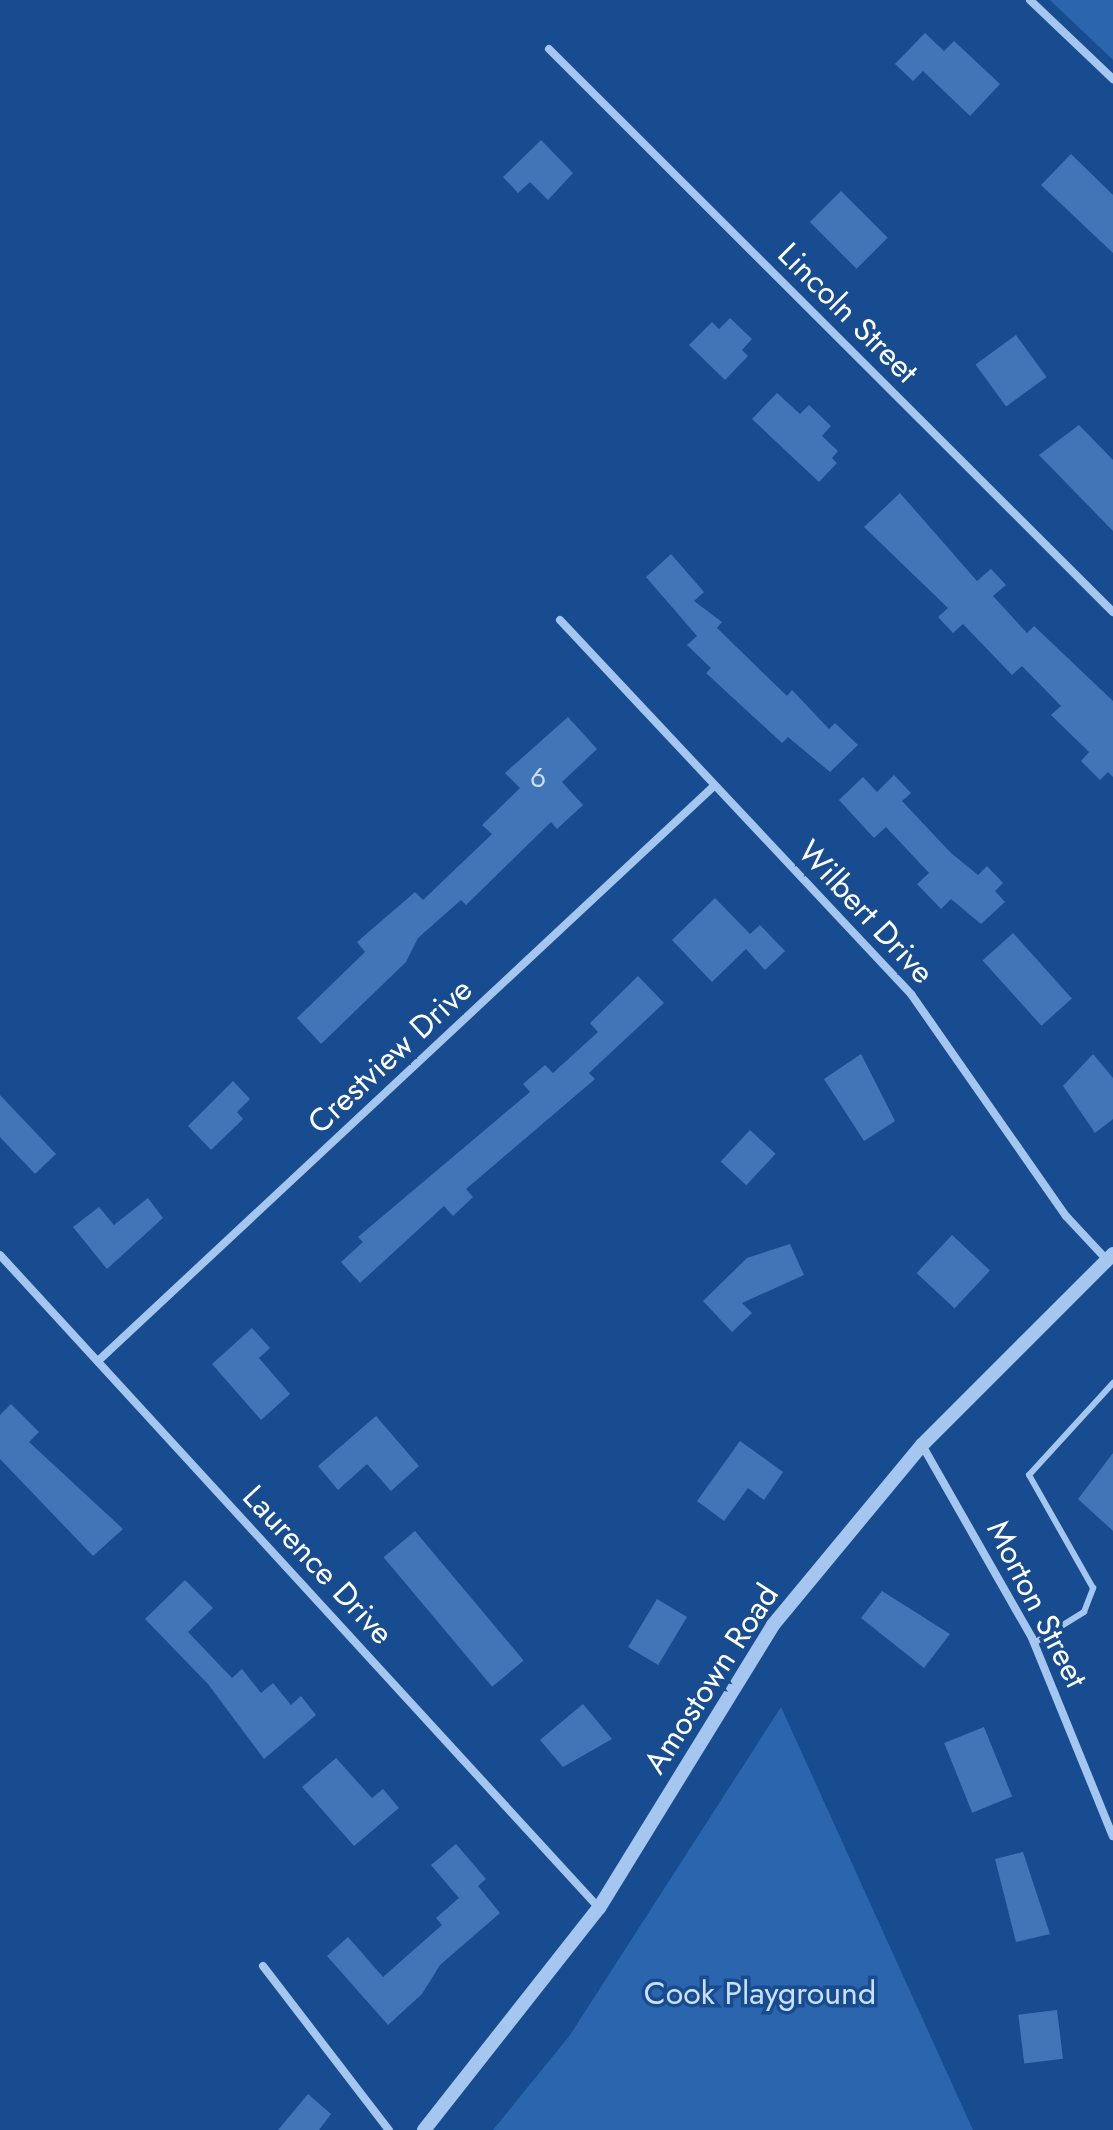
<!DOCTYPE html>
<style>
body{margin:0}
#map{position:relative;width:1113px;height:2130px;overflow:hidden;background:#184c90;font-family:Jost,sans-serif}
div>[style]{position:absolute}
.green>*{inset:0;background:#2a65ae}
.building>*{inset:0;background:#4075b8;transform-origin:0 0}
.service>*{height:6px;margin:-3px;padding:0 3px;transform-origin:3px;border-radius:3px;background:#a5c6ef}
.minor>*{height:8px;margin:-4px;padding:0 4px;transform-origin:4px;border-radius:4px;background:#a5c6ef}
.tertiary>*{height:14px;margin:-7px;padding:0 7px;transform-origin:7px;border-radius:7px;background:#a5c6ef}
span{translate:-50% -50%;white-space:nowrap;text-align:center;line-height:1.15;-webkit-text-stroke:7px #184c90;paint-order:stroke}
.number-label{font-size:28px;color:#cfdced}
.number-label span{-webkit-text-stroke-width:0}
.street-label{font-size:32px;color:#fff}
.park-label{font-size:32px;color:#cbe1fb}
</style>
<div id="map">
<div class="green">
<div style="clip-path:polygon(1050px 0,1113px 0,1113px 60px)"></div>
<div style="clip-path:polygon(781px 1707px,973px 2130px,493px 2130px,570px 2035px)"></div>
</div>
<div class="building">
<div style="clip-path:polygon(925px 33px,944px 51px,954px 41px,1000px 84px,970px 116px,923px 71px,913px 81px,895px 64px)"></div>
<div style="clip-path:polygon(541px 140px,573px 173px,548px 200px,530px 182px,518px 193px,503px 177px)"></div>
<div style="clip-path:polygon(1071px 154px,1113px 195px,1113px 253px,1041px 185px)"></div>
<div style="left:841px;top:191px;width:66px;height:44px;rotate:45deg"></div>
<div style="clip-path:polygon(730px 318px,752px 339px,742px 350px,748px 356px,725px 380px,689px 345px,712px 322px,719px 329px)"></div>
<div style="left:1016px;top:335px;width:52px;height:50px;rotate:54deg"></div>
<div style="clip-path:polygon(777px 393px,800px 414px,809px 405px,831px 426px,822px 436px,838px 451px,832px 458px,837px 463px,819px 482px,752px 419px)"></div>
<div style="clip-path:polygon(1079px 425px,1113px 460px,1113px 531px,1039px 455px)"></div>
<div style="clip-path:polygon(900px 493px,977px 581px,991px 569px,1006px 585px,993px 596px,1027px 633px,1034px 626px,1113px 701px,1113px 777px,1108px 772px,1100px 780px,1081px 761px,1089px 752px,1051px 715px,1061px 706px,1022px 666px,1012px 675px,963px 624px,953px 633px,938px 617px,948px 608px,864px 527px)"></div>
<div style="clip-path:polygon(671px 554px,704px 592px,694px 601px,722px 622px,717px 628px,787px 696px,792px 690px,829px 729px,835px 723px,858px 745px,830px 772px,788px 737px,782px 743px,706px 673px,711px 668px,687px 645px,697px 636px,646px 577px)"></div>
<div style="clip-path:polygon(568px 717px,597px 749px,562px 782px,583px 805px,557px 829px,551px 822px,466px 905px,461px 900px,418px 938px,406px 962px,321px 1044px,297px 1018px,365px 952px,357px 942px,415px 892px,423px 900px,492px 834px,482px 825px,520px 788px,505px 773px)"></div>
<div style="clip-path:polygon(894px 775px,911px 793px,902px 801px,951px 853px,978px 875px,987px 866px,1003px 883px,995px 891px,1005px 902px,981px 924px,951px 899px,941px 909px,917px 884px,929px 873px,886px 827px,874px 838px,839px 800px,863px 777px,877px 792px)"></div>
<div style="clip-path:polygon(715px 898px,750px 934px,760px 925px,785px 951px,765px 970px,746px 949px,712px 982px,672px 940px)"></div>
<div style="left:1013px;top:933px;width:88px;height:41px;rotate:48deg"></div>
<div style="clip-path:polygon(638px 976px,664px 1003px,589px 1073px,595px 1079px,466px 1189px,473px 1197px,453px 1216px,444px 1206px,360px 1283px,341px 1262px,363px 1242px,358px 1237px,530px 1092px,523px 1084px,545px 1065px,553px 1073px,598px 1032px,590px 1023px)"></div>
<div style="clip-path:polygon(861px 1054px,895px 1121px,864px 1141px,824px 1079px)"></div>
<div style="clip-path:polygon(1093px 1054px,1113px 1078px,1113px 1119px,1095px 1133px,1063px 1086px)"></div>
<div style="clip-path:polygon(233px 1081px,250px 1099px,237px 1112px,243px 1119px,211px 1150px,188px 1126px)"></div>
<div style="clip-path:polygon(0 1095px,56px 1154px,35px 1174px,0 1137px)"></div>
<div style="left:750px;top:1130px;width:35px;height:43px;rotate:43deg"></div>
<div style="clip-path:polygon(148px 1198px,163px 1218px,107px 1269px,73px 1227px,99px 1207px,114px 1225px)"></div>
<div style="left:952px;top:1235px;width:52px;height:52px;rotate:43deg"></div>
<div style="clip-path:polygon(790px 1244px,804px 1275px,742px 1303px,752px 1313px,732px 1332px,703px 1301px,747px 1258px)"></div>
<div style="clip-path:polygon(252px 1328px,270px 1348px,259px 1358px,290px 1394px,261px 1420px,212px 1364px)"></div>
<div style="clip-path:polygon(11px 1404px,39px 1432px,29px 1442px,123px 1529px,93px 1556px,0 1459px,0 1415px)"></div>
<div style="clip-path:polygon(376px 1416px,419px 1466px,391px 1491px,367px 1464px,338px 1490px,318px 1466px)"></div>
<div style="clip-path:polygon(740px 1441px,783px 1472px,764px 1500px,748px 1488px,724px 1521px,697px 1501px)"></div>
<div style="clip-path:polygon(1113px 1453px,1113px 1531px,1078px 1499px)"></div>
<div style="left:415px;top:1531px;width:169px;height:41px;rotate:50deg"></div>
<div style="clip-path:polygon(185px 1580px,213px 1608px,188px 1632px,232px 1678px,242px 1669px,261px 1693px,273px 1683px,291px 1705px,301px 1696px,316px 1715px,264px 1759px,208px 1684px,145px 1619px)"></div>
<div style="clip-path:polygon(882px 1591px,950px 1634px,924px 1668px,861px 1618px)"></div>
<div style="left:657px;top:1599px;width:35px;height:56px;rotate:31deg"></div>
<div style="clip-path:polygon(583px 1704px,612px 1739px,563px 1767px,540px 1740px)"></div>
<div style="left:984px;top:1727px;width:75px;height:43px;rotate:68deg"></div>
<div style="clip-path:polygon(336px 1758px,372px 1798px,383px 1789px,399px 1808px,354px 1846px,302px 1787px)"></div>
<div style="clip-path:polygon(456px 1844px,486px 1879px,478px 1886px,500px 1913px,440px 1965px,422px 1994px,388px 2025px,327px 1956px,348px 1937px,383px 1977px,442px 1925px,436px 1918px,459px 1898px,431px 1865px)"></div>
<div style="clip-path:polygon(1023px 1852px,1050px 1934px,1016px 1942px,995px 1859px)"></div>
<div style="left:1057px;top:2010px;width:49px;height:39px;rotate:83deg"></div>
<div style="clip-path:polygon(308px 2094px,331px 2114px,319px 2130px,278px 2130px)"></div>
</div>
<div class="service">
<div style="left:1034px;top:1643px;width:59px;rotate:-31.8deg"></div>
<div style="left:1084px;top:1612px;width:26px;rotate:-69deg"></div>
<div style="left:1093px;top:1588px;width:130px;rotate:-119.5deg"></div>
<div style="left:1029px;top:1475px;width:125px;rotate:-47.6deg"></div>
</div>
<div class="minor">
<div style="left:1030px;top:0;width:115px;rotate:43.6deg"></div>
<div style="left:549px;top:49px;width:797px;rotate:44.95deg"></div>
<div style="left:560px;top:620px;width:513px;rotate:46.82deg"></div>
<div style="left:911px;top:994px;width:271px;rotate:55.1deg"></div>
<div style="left:1066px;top:1216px;width:60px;rotate:47deg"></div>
<div style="left:0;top:1255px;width:886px;rotate:47.47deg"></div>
<div style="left:98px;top:1361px;width:843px;rotate:-43.03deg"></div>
<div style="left:922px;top:1445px;width:222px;rotate:60.3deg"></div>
<div style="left:1032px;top:1638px;width:214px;rotate:67.8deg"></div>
<div style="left:263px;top:1966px;width:207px;rotate:52.5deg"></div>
</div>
<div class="tertiary">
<div style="left:424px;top:2130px;width:283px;rotate:-51.8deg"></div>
<div style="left:599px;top:1908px;width:332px;rotate:-58.4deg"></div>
<div style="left:773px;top:1625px;width:234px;rotate:-50.4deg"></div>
<div style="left:922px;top:1445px;width:270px;rotate:-45deg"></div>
</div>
<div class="number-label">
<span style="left:538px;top:778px">6</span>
</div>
<div class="street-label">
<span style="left:848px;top:313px;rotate:45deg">Lincoln Street</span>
<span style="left:866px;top:912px;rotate:47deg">Wilbert Drive</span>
<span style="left:390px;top:1056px;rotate:-43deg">Crestview Drive</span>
<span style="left:318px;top:1565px;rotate:47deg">Laurence Drive</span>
<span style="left:1037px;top:1604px;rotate:63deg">Morton Street</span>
<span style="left:711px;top:1679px;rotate:-57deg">Amostown Road</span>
</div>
<div class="park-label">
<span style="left:760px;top:1993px">Cook Playground</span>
</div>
</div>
